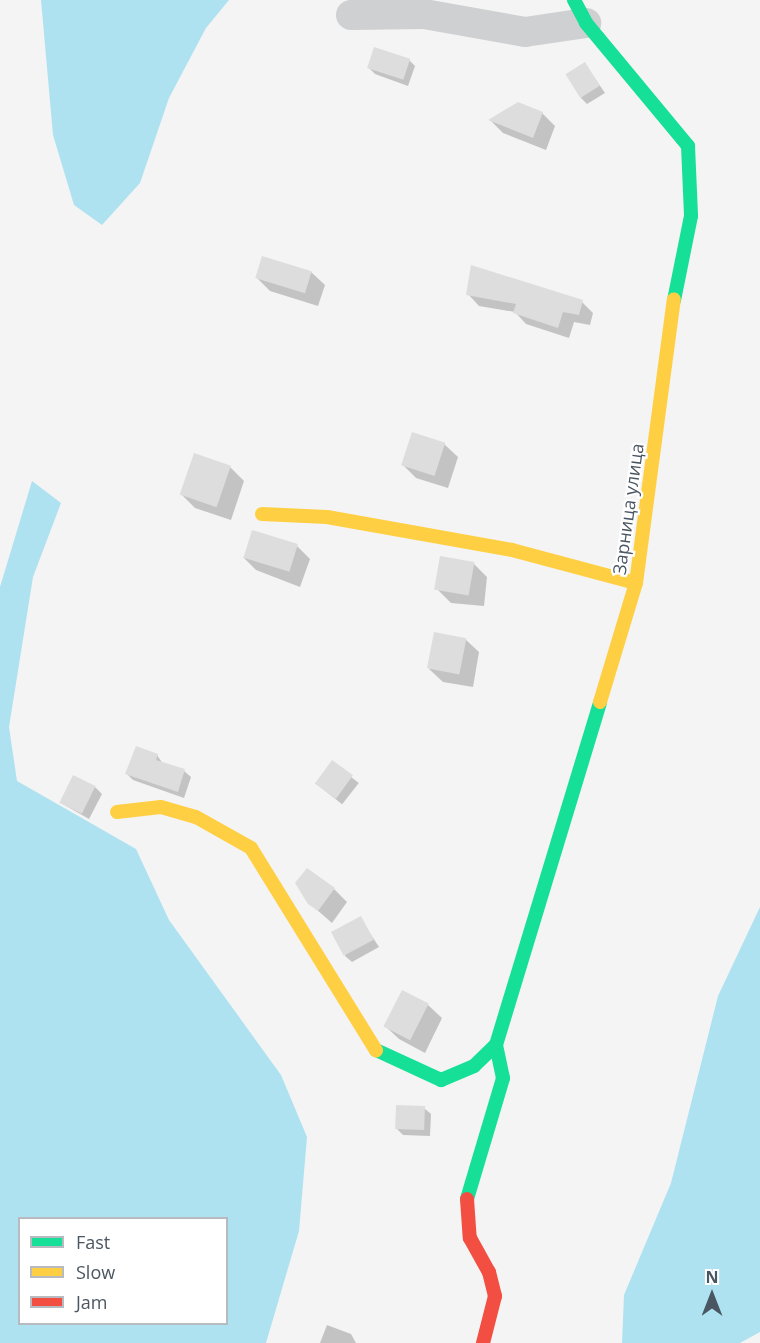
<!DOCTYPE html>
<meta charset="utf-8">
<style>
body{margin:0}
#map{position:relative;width:760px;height:1343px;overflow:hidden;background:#f4f4f4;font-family:"Open Sans",sans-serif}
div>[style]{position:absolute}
.water>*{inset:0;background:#aee2f0}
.shadow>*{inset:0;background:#0003;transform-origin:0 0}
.building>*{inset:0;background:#ddddde;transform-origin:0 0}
.street>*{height:30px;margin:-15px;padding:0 15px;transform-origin:15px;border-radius:15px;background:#ced0d2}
.fast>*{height:14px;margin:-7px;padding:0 7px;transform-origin:7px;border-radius:7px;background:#16e098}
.slow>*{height:14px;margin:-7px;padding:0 7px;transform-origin:7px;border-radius:7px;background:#ffcf43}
.jam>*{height:14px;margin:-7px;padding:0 7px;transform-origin:7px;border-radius:7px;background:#f24e42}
span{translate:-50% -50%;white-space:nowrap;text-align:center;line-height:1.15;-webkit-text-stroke:4.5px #fff;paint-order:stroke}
.street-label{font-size:18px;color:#4a5661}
.legend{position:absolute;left:18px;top:1217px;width:210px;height:108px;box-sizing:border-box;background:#fff;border:2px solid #b7bbc0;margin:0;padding:8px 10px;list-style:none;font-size:18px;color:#4a5661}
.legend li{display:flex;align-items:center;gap:12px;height:30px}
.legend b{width:30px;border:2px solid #b7bbc0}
.north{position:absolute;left:682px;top:1265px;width:60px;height:60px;-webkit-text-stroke:4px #fff;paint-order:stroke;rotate:0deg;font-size:16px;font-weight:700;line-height:24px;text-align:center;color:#4a5661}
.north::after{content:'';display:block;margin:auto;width:21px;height:27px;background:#4a5661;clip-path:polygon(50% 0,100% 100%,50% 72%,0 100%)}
</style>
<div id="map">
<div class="water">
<div style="clip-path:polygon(41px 0,229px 0,206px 28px,169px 98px,140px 183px,102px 225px,74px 205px,53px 135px)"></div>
<div style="clip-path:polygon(evenodd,32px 481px,61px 503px,33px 577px,9px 727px,17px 781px,136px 849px,169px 920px,281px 1075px,307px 1137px,299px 1231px,266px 1343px,0 1343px,0 587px,32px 481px,20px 1218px,226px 1218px,226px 1324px,20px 1324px,20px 1218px)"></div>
<div style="clip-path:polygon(760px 907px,760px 1332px,740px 1343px,622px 1343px,624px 1295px,671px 1183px,718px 996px)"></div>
</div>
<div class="shadow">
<div style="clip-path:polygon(409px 60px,415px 66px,408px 86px,375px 74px,369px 68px)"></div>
<div style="clip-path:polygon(585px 64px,605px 93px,587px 104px,581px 98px)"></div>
<div style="clip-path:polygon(542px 113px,555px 126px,546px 150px,503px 133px,490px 120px)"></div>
<div style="clip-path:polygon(311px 272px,325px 285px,318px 306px,270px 291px,257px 278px)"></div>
<div style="clip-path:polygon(468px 294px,582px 302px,593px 313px,590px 325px,574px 322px,569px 338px,526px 324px,515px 312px,479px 306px)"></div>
<div style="clip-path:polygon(444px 444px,458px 457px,448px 488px,416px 478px,403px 465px)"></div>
<div style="clip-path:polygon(230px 467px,244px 481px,231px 520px,195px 508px,182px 495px)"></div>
<div style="clip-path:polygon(297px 546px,310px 559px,300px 587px,256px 570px,243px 557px)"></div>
<div style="clip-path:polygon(474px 564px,487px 577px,484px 606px,451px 603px,438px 590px)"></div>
<div style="clip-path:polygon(465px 639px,479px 652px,473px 687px,443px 682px,429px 669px)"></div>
<div style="clip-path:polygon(157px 755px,163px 764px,184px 771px,191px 777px,184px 798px,133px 780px,127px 774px)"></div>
<div style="left:332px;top:762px;width:34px;height:27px;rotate:38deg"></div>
<div style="clip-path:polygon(95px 787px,102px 794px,89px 819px,61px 803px)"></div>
<div style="clip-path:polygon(334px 889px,347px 902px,332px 923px,309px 903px)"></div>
<div style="clip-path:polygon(360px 918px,379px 947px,352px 962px,345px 956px)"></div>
<div style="clip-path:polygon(428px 1005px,442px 1018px,425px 1053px,399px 1039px,385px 1026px)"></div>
<div style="clip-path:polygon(424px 1108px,431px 1114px,430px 1136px,403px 1135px,396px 1128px)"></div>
<div style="clip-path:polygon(327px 1325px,351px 1334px,356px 1343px,320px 1343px)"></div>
</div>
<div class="building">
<div style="left:374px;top:47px;width:38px;height:22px;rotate:18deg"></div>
<div style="left:585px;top:62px;width:28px;height:23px;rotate:58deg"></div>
<div style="clip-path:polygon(518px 102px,543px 112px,533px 138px,488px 120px)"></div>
<div style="left:262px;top:256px;width:52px;height:23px;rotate:17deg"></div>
<div style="clip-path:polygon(471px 265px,583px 300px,579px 315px,563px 312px,558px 328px,513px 313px,516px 304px,466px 295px)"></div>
<div style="left:412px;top:432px;width:35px;height:35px;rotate:18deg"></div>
<div style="left:194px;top:453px;width:39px;height:44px;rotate:19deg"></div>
<div style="left:252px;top:530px;width:48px;height:29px;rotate:17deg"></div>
<div style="left:440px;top:556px;width:35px;height:34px;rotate:10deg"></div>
<div style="left:434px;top:632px;width:33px;height:37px;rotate:11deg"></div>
<div style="clip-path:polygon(136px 746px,158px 754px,156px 760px,185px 769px,178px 792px,125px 774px)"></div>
<div style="left:332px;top:760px;width:26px;height:29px;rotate:36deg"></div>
<div style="left:73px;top:775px;width:25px;height:31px;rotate:26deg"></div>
<div style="clip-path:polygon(307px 868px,335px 888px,318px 911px,308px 904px,295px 883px)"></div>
<div style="left:361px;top:916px;width:27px;height:34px;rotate:62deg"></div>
<div style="left:402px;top:990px;width:30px;height:41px;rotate:27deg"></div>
<div style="left:396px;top:1105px;width:29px;height:24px;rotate:2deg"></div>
</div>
<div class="street">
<div style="left:351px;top:15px;width:73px;rotate:-0.8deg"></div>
<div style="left:424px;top:14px;width:103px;rotate:10.1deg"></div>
<div style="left:525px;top:32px;width:62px;rotate:-8.4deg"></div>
</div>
<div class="fast">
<div style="left:574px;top:0;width:26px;rotate:62deg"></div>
<div style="left:586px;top:23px;width:160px;rotate:50.3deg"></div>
<div style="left:688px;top:146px;width:70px;rotate:87.5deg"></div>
<div style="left:691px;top:216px;width:86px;rotate:101.4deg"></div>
<div style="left:376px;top:1050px;width:72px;rotate:24.8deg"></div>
<div style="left:441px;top:1080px;width:36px;rotate:-23deg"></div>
<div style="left:474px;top:1066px;width:30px;rotate:-44deg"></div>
<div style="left:467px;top:1199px;width:126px;rotate:-73.4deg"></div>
<div style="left:503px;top:1078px;width:34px;rotate:-102deg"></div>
<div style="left:496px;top:1045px;width:358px;rotate:-73.1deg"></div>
</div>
<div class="slow">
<div style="left:262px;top:514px;width:65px;rotate:2.6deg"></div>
<div style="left:327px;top:517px;width:188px;rotate:10.1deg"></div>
<div style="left:512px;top:550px;width:128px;rotate:14.9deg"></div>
<div style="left:600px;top:702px;width:124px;rotate:-73.2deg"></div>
<div style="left:636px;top:583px;width:286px;rotate:-82.4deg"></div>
<div style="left:117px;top:812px;width:44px;rotate:-6.5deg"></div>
<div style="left:161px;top:807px;width:36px;rotate:16deg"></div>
<div style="left:196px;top:817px;width:63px;rotate:29.4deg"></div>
<div style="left:251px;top:848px;width:238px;rotate:58.3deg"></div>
</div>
<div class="jam">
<div style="left:467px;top:1199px;width:39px;rotate:86deg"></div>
<div style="left:470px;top:1238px;width:39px;rotate:61deg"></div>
<div style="left:489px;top:1272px;width:25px;rotate:76deg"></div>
<div style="left:495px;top:1296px;width:49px;rotate:104.3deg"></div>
</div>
<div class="street-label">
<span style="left:628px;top:509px;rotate:-82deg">Зарница улица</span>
</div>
<ul class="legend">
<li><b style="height:8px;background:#16e098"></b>Fast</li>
<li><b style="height:8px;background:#ffcf43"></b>Slow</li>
<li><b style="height:8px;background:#f24e42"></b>Jam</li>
</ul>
<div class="north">N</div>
</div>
